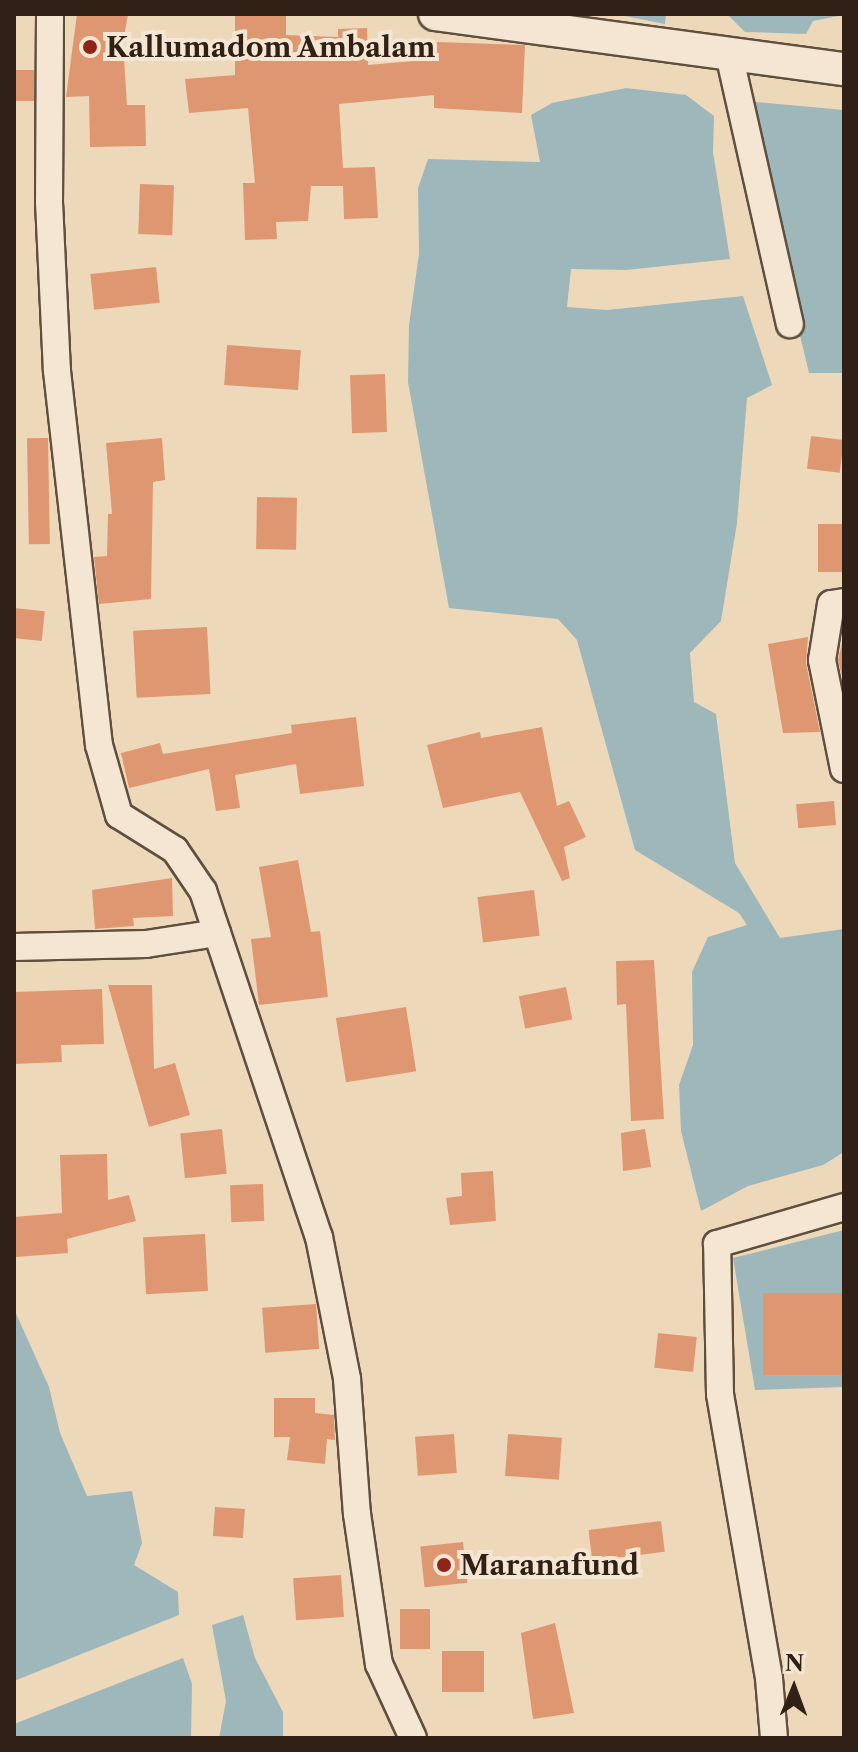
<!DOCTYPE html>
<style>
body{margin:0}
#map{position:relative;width:858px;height:1752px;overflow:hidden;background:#eed8ba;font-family:"Libre Caslon Text",serif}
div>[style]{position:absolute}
.water>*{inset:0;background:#9eb7ba}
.building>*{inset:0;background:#df9772;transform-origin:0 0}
.roads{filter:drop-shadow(2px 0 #604e3e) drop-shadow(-2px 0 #604e3e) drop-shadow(0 2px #604e3e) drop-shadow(0 -2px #604e3e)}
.minor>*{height:26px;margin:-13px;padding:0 13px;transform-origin:13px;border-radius:13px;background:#f4e6d2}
.tertiary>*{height:32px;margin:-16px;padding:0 16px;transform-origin:16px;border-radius:16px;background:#f4e6d2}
.dots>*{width:22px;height:22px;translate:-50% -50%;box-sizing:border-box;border:4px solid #f4e6d2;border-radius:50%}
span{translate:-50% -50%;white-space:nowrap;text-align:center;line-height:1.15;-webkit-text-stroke:8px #f4e6d2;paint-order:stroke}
.poi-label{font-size:28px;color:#302015;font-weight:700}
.left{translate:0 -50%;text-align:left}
.frame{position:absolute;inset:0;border:16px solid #302015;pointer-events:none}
.north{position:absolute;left:754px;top:1648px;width:80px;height:80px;-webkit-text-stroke:6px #f4e6d2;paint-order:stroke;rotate:1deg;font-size:22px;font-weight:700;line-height:32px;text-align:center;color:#302015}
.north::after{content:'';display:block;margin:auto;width:28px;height:36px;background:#302015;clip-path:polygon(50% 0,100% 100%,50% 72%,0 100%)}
</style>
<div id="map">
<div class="water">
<div style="clip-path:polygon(615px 14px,666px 14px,665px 24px)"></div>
<div style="clip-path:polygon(727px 14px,844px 14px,844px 15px,813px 21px,806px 34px,745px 32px)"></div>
<div style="clip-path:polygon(626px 88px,686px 95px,714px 116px,713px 152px,730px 259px,626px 270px,571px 269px,567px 307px,607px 310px,743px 296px,772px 385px,747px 398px,737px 523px,721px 621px,690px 653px,694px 702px,716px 714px,735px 863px,780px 938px,844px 929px,844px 1152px,823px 1165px,748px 1186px,701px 1211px,681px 1131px,679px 1085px,693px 1045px,692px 972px,708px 937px,747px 925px,739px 913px,635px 850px,577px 640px,558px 619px,449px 608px,408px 382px,409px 325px,419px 254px,418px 188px,428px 159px,540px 162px,531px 115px,552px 103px)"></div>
<div style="clip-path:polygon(744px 101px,844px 110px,844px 373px,809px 373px)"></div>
<div style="clip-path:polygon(844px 1230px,844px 1387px,755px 1390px,733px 1258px)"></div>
<div style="clip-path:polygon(14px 1309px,49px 1387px,60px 1433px,87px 1496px,132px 1491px,142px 1543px,134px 1565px,178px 1592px,179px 1615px,14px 1681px)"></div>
<div style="clip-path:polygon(243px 1615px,255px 1658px,283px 1712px,283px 1738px,219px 1738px,226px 1701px,212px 1625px)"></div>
<div style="clip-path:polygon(183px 1658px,192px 1684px,191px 1738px,14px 1738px,14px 1724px)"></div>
</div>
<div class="building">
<div style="clip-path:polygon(77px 14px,128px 14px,123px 43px,127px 105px,145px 105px,146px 146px,90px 147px,89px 96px,66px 97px)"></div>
<div style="clip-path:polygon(235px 14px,286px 14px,286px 35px,338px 37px,338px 29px,367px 28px,368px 65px,436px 59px,437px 42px,525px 45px,522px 113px,434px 108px,434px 95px,339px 104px,343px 168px,375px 167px,378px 218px,344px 219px,343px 186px,311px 186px,308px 221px,276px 222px,277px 239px,245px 240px,243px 183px,255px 183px,248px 108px,189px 113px,185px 79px,235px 75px)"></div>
<div style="left:14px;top:70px;width:20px;height:31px"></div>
<div style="left:140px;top:184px;width:34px;height:50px;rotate:2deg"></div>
<div style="left:156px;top:267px;width:36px;height:66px;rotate:84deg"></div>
<div style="left:227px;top:345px;width:74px;height:40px;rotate:4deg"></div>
<div style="left:385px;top:374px;width:58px;height:35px;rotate:88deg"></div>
<div style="left:811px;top:436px;width:33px;height:33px;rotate:7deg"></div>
<div style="left:48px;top:438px;width:106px;height:21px;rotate:89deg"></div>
<div style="clip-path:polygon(162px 438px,165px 480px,153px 482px,151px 599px,99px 604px,94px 557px,107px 556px,108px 514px,112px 514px,106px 443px)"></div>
<div style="left:257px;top:497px;width:40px;height:52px;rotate:1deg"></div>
<div style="left:818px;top:524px;width:26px;height:48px"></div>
<div style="left:14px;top:608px;width:31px;height:30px;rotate:6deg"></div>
<div style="left:207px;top:627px;width:67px;height:74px;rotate:87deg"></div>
<div style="clip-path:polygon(844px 635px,844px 676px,842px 676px,838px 660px)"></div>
<div style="clip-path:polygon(808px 637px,806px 663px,820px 732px,783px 733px,768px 644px)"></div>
<div style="clip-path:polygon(356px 717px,364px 786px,300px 794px,296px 764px,235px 775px,240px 808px,216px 811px,209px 769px,129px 788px,121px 753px,160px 743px,163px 754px,292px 733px,291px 725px)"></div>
<div style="clip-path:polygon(542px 727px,557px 806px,569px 801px,586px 837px,564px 847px,570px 878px,562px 881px,520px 792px,443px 808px,427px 745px,480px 732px,481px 738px)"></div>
<div style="left:834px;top:801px;width:24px;height:38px;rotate:85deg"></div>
<div style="clip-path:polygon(298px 860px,311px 932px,320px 931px,328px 997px,259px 1005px,251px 939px,271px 937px,259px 867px)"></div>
<div style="clip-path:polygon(172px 878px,173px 916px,133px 918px,134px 926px,95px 929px,92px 890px)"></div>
<div style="left:534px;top:890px;width:46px;height:57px;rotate:83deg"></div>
<div style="clip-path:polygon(654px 960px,664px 1119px,631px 1121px,626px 1004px,617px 1005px,616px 961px)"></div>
<div style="clip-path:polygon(108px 985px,152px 985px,154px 1069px,175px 1063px,190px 1115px,149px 1127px)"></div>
<div style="left:566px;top:987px;width:33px;height:48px;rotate:79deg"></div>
<div style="clip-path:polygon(102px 989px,104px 1044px,61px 1045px,62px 1062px,14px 1064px,14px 992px)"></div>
<div style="left:406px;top:1007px;width:65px;height:71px;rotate:81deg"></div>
<div style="left:222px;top:1129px;width:45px;height:42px;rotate:84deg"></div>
<div style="clip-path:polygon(645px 1129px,651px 1167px,623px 1171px,621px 1133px)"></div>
<div style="clip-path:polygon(107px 1154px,108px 1200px,129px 1195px,136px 1221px,67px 1239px,68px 1253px,16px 1257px,14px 1217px,62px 1213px,60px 1155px)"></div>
<div style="clip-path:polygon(493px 1171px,496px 1221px,450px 1225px,446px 1198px,462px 1196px,461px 1173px)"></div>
<div style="left:263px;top:1184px;width:37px;height:33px;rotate:88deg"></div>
<div style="left:205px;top:1234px;width:57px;height:62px;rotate:87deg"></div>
<div style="left:844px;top:1293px;width:82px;height:81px;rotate:90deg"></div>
<div style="left:316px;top:1304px;width:45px;height:54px;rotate:86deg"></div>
<div style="left:658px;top:1333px;width:39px;height:35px;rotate:6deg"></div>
<div style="clip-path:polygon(274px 1398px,315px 1398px,315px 1413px,334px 1415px,335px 1440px,327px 1439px,325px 1464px,287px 1460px,290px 1437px,274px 1437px)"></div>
<div style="left:454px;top:1434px;width:39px;height:39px;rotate:86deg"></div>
<div style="left:508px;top:1434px;width:54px;height:42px;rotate:4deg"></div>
<div style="left:215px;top:1507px;width:30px;height:29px;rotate:4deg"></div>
<div style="left:661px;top:1521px;width:31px;height:73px;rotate:83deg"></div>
<div style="left:463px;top:1542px;width:41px;height:43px;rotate:84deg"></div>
<div style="left:341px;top:1575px;width:42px;height:48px;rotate:86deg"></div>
<div style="left:400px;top:1609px;width:30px;height:40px"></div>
<div style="clip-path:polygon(555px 1623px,574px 1713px,533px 1719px,521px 1633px)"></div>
<div style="left:442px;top:1651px;width:42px;height:41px"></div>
</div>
<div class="roads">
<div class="minor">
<div style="left:50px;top:14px;width:188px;rotate:90.3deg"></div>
<div style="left:49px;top:202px;width:169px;rotate:87.3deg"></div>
<div style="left:57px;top:371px;width:376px;rotate:83.6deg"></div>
<div style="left:99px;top:745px;width:73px;rotate:74.1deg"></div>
<div style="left:119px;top:815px;width:66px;rotate:32deg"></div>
<div style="left:175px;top:850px;width:50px;rotate:55.7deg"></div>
<div style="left:203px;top:891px;width:365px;rotate:71.5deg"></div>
<div style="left:319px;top:1237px;width:145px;rotate:78.8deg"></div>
<div style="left:347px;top:1379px;width:135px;rotate:85.8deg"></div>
<div style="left:357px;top:1514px;width:152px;rotate:81.7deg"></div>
<div style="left:379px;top:1664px;width:81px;rotate:65.3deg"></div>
<div style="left:729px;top:54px;width:277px;rotate:77.3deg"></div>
<div style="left:844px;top:602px;width:13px;rotate:171deg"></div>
<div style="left:831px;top:604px;width:57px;rotate:99.1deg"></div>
<div style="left:822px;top:660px;width:111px;rotate:78.6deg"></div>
<div style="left:14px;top:947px;width:132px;rotate:-1.3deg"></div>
<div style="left:146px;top:944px;width:72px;rotate:-8.8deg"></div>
<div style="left:774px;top:1738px;width:60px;rotate:-94.8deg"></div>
<div style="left:769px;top:1678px;width:288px;rotate:-99.8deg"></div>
<div style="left:720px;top:1394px;width:150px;rotate:-91.1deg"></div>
<div style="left:717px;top:1244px;width:132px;rotate:-16.2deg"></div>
</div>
<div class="tertiary">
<div style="left:435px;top:14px;width:413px;rotate:7.7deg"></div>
</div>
</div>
<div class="dots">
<div style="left:90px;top:47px;background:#8f2418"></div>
<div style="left:444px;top:1565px;background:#8f2418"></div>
</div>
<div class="poi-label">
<span class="left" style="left:106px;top:47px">Kallumadom Ambalam</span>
<span class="left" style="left:460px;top:1565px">Maranafund</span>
</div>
<div class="frame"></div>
<div class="north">N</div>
</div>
